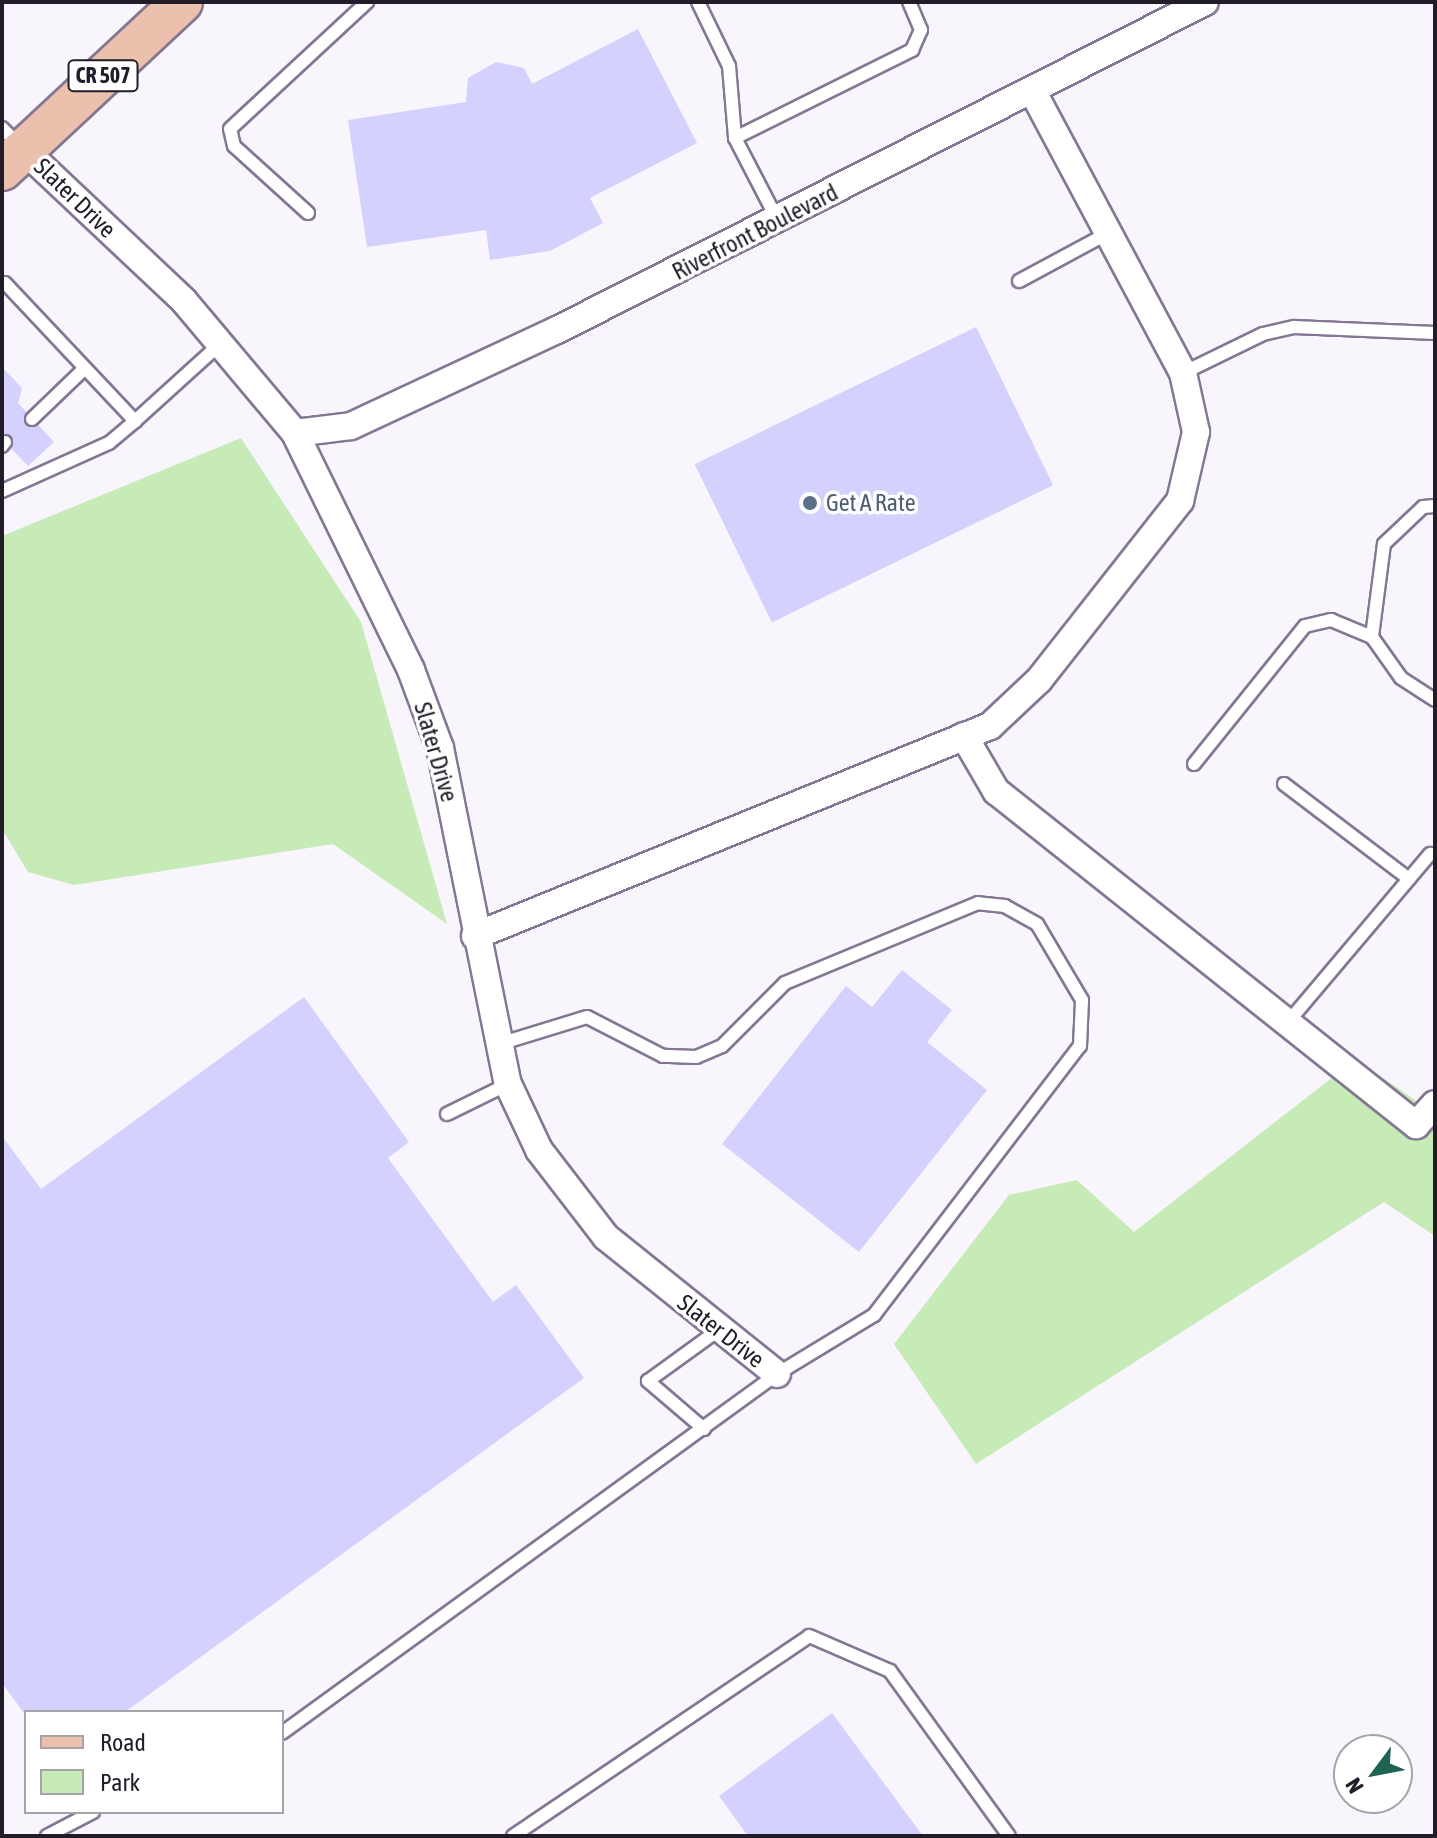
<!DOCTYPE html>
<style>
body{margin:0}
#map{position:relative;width:1437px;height:1838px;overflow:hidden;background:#f8f5fc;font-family:"Asap Condensed",sans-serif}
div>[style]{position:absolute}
.green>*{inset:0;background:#c6ebb6}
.building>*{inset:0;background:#d4d1fe;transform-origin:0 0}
.roads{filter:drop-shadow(2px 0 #847793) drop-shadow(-2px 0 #847793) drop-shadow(0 2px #847793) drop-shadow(0 -2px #847793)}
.service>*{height:12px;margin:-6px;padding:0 6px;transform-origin:6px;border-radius:6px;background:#fff}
.minor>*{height:26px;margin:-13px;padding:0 13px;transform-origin:13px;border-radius:13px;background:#fff}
.primary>*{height:40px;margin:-20px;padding:0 20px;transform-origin:20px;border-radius:20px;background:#ebc0ad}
.dots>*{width:22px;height:22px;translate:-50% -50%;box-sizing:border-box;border:4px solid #fff;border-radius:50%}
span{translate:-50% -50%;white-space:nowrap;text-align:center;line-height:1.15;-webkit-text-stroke:7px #fff;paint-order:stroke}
.shield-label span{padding:2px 6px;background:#fff;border:2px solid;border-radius:6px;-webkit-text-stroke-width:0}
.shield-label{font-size:22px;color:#211c27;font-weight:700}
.street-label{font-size:24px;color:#211c27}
.service-label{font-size:24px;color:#4e5e75}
.left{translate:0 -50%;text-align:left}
.frame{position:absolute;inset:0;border:4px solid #211c27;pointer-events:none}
.legend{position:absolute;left:24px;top:1710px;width:260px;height:104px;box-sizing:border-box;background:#fff;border:2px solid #a6a4a9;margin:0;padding:10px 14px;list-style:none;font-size:24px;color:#211c27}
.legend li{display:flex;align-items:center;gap:16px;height:40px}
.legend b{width:40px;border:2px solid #a6a4a9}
.north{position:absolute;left:1333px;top:1734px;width:80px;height:80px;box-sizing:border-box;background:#fff;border:2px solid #a6a4a9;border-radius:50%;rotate:238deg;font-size:22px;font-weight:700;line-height:32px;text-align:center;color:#211c27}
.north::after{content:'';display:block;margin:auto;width:28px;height:36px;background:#1f6354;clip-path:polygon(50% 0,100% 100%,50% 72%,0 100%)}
</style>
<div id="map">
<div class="green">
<div style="clip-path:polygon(241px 438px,361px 622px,447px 924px,333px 844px,74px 885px,28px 872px,2px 829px,2px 536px)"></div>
<div style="clip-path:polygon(1356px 1059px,1435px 1114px,1435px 1236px,1384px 1202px,976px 1464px,894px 1344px,1009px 1195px,1077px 1180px,1134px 1232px)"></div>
</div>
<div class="building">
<div style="clip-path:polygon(638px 29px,697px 143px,590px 198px,603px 223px,550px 251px,490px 260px,486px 230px,367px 247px,348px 120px,466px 102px,468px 78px,496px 62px,524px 68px,532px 84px)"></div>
<div style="left:976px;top:327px;width:176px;height:313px;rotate:64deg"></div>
<div style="clip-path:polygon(2px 367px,22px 388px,18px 403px,54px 442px,28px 466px,2px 439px)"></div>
<div style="clip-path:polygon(902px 970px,952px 1010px,927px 1042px,987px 1090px,859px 1252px,722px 1144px,846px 986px,872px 1007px)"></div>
<div style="clip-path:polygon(304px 997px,409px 1142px,388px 1158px,493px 1302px,516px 1285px,584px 1378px,125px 1712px,26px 1716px,2px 1683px,2px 1136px,41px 1189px)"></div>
<div style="clip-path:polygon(832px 1713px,923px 1836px,748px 1836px,719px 1796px)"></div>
</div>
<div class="roads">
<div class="service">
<div style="left:698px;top:2px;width:71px;rotate:64.2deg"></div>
<div style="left:729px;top:66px;width:72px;rotate:85.2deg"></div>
<div style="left:735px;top:138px;width:93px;rotate:62.6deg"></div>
<div style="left:2px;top:128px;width:24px;rotate:45deg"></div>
<div style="left:735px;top:138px;width:198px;rotate:-26.4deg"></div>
<div style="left:912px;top:50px;width:22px;rotate:-66deg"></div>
<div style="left:921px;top:30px;width:30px;rotate:-113deg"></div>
<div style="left:308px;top:213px;width:100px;rotate:-137.8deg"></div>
<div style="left:234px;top:146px;width:17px;rotate:-103deg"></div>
<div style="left:230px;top:129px;width:187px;rotate:-42.8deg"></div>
<div style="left:1019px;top:281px;width:101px;rotate:-28.3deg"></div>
<div style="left:5px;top:283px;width:190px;rotate:46.7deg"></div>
<div style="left:135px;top:421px;width:118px;rotate:-42.2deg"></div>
<div style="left:1183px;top:373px;width:89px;rotate:-26deg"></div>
<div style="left:1263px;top:334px;width:32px;rotate:-13deg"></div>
<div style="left:1294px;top:327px;width:141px;rotate:2.4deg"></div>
<div style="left:32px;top:419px;width:72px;rotate:-43.9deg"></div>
<div style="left:2px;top:446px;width:5px;rotate:-53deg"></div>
<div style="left:2px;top:491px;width:117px;rotate:-24.2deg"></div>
<div style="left:109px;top:443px;width:34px;rotate:-40deg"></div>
<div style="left:1435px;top:506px;width:12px;rotate:175deg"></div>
<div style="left:1423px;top:507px;width:54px;rotate:136.5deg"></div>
<div style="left:1384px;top:544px;width:94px;rotate:97.4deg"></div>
<div style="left:1372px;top:637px;width:50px;rotate:54.7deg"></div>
<div style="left:1401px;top:678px;width:40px;rotate:32.9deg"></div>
<div style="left:1194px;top:764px;width:177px;rotate:-51.2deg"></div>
<div style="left:1305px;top:626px;width:27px;rotate:-13deg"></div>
<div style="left:1331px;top:620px;width:44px;rotate:22.5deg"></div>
<div style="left:1284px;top:784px;width:157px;rotate:37.2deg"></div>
<div style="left:1289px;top:1021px;width:219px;rotate:-49.8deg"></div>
<div style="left:447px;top:1114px;width:68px;rotate:-26.2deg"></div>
<div style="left:704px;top:1429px;width:74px;rotate:-139.4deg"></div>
<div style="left:648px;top:1381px;width:85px;rotate:-35.9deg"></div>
<div style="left:282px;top:1733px;width:611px;rotate:-35.95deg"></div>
<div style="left:777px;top:1374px;width:114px;rotate:-31.3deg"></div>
<div style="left:874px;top:1315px;width:339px;rotate:-52.6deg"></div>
<div style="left:1080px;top:1046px;width:46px;rotate:-87.5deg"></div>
<div style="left:1082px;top:1000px;width:88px;rotate:-120.6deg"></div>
<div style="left:1037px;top:924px;width:37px;rotate:-151deg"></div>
<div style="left:1005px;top:906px;width:27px;rotate:-174deg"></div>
<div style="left:978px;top:903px;width:209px;rotate:157.5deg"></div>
<div style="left:785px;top:983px;width:89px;rotate:135deg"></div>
<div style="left:722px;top:1046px;width:28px;rotate:157deg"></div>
<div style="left:696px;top:1057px;width:33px;rotate:-178deg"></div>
<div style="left:663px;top:1056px;width:85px;rotate:-152.8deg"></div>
<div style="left:587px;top:1017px;width:92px;rotate:162.9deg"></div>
<div style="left:47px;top:1836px;width:52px;rotate:-27.6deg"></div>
<div style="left:513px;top:1836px;width:357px;rotate:-34deg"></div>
<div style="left:809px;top:1636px;width:88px;rotate:23.4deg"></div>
<div style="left:890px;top:1671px;width:203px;rotate:54.2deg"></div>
</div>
<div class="minor">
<div style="left:24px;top:150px;width:220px;rotate:43.3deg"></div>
<div style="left:184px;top:301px;width:172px;rotate:49.9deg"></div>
<div style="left:295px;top:433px;width:264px;rotate:63.9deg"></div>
<div style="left:411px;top:670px;width:83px;rotate:69.6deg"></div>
<div style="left:440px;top:748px;width:343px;rotate:78.6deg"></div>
<div style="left:508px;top:1084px;width:73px;rotate:64.8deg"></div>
<div style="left:539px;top:1150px;width:110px;rotate:52.4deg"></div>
<div style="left:606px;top:1237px;width:219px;rotate:38.7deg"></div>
<div style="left:295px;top:433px;width:56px;rotate:-7.1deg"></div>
<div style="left:351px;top:426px;width:227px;rotate:-25deg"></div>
<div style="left:557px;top:330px;width:726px;rotate:-26.85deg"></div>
<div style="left:964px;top:736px;width:64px;rotate:59.8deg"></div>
<div style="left:996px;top:791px;width:537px;rotate:38.49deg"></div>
<div style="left:1416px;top:1125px;width:28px;rotate:-48deg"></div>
<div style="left:475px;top:936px;width:556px;rotate:-22.18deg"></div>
<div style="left:990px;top:726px;width:67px;rotate:-43.2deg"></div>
<div style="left:1039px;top:680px;width:228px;rotate:-51.8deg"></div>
<div style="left:1180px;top:501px;width:71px;rotate:-76.9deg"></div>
<div style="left:1196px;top:432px;width:60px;rotate:-102.4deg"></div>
<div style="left:1183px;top:373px;width:319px;rotate:-118.1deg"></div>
</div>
<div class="primary">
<div style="left:2px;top:170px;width:246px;rotate:-43deg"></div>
</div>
</div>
<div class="dots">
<div style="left:810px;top:503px;background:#5c6f8a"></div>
</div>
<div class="shield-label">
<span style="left:103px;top:76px">CR 507</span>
</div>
<div class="street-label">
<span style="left:75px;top:198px;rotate:44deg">Slater Drive</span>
<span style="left:755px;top:232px;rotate:-27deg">Riverfront Boulevard</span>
<span style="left:436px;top:752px;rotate:74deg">Slater Drive</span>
<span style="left:721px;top:1331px;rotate:38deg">Slater Drive</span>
</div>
<div class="service-label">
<span class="left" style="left:826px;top:503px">Get A Rate</span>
</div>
<div class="frame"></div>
<ul class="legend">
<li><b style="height:10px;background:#ebc0ad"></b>Road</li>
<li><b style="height:22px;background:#c6ebb6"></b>Park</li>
</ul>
<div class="north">N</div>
</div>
